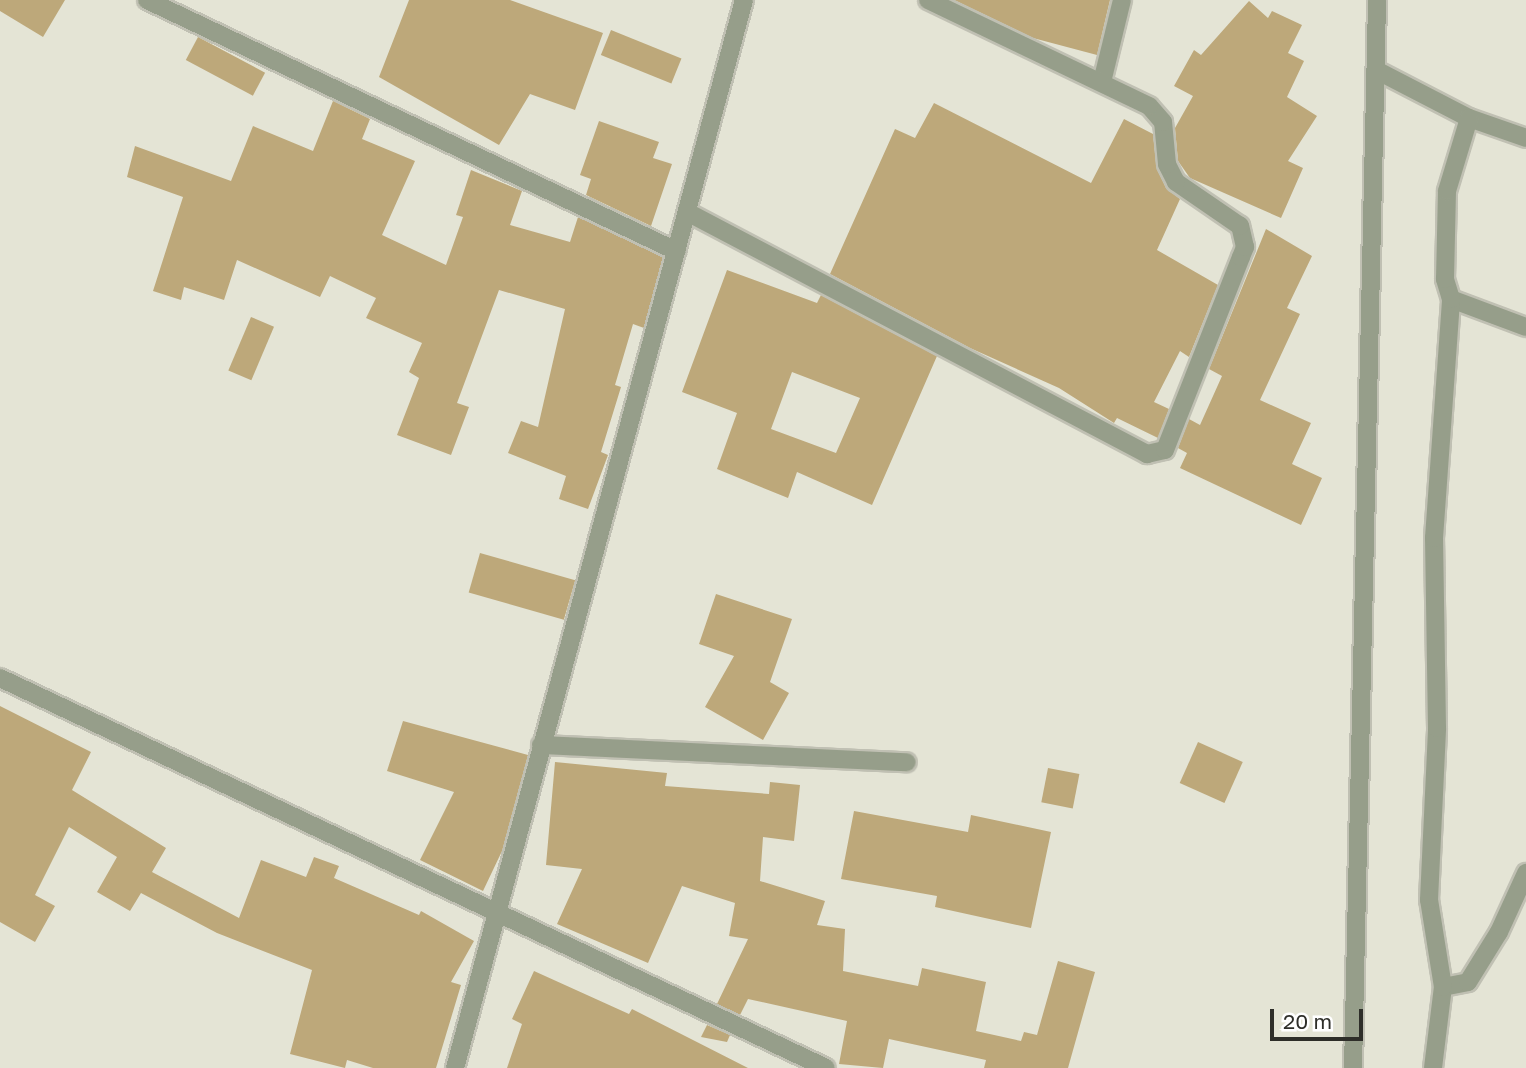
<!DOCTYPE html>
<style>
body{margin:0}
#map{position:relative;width:1526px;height:1068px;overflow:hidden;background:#e4e4d5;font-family:"Golos Text",sans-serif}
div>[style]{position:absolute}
.building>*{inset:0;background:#bda87a;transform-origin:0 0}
.roads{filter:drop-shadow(2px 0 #c0c0b3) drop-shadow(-2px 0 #c0c0b3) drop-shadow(0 2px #c0c0b3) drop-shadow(0 -2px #c0c0b3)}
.minor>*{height:18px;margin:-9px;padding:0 9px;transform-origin:9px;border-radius:9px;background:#969e8a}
span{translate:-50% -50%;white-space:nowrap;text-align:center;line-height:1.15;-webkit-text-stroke:7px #fff;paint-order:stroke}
.scale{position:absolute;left:1270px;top:1009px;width:93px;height:32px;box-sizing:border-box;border:4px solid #2e2e29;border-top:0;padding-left:9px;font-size:21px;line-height:24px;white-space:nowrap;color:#2e2e29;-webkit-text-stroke:5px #fff;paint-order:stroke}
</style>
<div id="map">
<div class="building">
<div style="clip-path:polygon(0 0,65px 0,43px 37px,0 11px)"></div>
<div style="clip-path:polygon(409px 0,510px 0,603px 33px,575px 110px,530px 94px,499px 145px,379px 77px)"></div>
<div style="clip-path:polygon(954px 0,1110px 0,1097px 55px,1033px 38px)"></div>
<div style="clip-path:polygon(1249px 1px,1268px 18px,1272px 11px,1302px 25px,1288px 53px,1304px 61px,1287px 97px,1317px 116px,1288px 161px,1303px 168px,1281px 218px,1190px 178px,1178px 161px,1175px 128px,1193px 96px,1174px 86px,1194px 50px,1201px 55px)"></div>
<div style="left:611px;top:30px;width:76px;height:27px;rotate:22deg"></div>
<div style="left:198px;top:37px;width:76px;height:26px;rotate:28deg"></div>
<div style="clip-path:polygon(333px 101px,370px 119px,362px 139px,415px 161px,382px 235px,446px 265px,463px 217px,456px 215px,471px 170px,522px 191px,510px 225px,570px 242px,578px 217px,663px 257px,644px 328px,633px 324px,615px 385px,621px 387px,601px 452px,608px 455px,588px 509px,559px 499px,566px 476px,508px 453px,521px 421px,538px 427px,565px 309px,499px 290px,457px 403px,469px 407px,451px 455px,397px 435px,419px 378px,409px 372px,422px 343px,366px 318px,376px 298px,330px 276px,320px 297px,237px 260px,224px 300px,184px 287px,181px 300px,153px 291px,183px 197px,127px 177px,135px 146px,231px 181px,253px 126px,313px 151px)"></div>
<div style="clip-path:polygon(934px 103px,1091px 183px,1124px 119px,1153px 134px,1157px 169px,1166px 188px,1180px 199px,1157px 250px,1218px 285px,1189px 357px,1180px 351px,1154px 402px,1169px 409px,1158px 438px,1117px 418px,1114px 423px,1059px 388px,970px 348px,830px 274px,895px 129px,915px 138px)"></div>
<div style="clip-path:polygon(599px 121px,659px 142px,653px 158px,672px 164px,651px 226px,586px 195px,591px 179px,580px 175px)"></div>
<div style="clip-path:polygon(1266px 229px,1312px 256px,1287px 308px,1300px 314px,1260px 400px,1311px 423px,1292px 464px,1322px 478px,1301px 525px,1180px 468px,1187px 453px,1178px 448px,1189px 419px,1200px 425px,1222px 376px,1209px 369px)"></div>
<div style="clip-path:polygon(evenodd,727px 270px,817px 303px,821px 295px,937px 356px,872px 505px,797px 472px,788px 498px,717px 469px,737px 413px,682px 392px,727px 270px,792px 372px,860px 398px,836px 453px,771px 429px,792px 372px)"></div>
<div style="left:251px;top:317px;width:25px;height:58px;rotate:23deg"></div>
<div style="left:480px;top:553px;width:99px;height:41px;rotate:16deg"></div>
<div style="clip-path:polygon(716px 594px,792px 619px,770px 682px,789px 693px,763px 740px,705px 707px,734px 656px,699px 644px)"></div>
<div style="clip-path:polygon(0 706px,91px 752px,72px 790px,166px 848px,152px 872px,239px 918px,261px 860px,306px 877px,314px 857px,339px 866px,334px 878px,419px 915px,421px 911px,474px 941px,451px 982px,461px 985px,436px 1068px,373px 1068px,347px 1060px,345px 1068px,290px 1054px,312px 970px,217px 933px,141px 893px,130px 911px,97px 892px,117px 857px,69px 827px,35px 895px,55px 906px,35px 942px,0 922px)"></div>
<div style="clip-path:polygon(403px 721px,528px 755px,502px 851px,483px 891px,420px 860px,454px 792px,387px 771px)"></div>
<div style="left:1198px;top:742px;width:49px;height:45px;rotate:24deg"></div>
<div style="clip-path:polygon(555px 762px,667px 773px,665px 786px,769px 794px,770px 782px,800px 785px,794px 841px,763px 837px,760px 881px,825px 901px,817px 925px,845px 929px,843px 971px,918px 986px,922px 968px,986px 982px,976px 1031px,1021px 1041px,1024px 1032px,1037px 1035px,1058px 961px,1095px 972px,1068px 1068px,984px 1068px,986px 1060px,889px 1039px,883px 1068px,839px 1064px,847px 1021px,748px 999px,740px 1015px,717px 1004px,748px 939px,729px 936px,735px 903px,682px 886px,648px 963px,557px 924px,582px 869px,546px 865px)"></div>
<div style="left:1048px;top:768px;width:32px;height:35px;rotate:11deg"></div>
<div style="clip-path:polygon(854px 811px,968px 832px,971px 815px,1051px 832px,1031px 928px,935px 907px,937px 896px,841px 879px)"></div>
<div style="clip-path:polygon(534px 971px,629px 1014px,632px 1009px,748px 1068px,507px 1068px,522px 1024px,512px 1019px)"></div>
<div style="clip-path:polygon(707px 1025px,730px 1035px,727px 1042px,701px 1037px)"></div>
</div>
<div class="roads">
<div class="minor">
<div style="left:147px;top:0;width:586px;rotate:25.38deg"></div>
<div style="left:1376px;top:70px;width:105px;rotate:27.3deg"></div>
<div style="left:1469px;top:118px;width:60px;rotate:19.3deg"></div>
<div style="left:1102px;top:82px;width:84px;rotate:-76.3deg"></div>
<div style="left:689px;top:213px;width:518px;rotate:27.75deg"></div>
<div style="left:1147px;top:454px;width:18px;rotate:-13deg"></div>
<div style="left:1165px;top:450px;width:207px;rotate:-68.5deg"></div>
<div style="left:1241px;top:257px;width:11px;rotate:-68deg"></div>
<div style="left:1245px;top:247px;width:22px;rotate:-103deg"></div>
<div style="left:1240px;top:226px;width:78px;rotate:-145.5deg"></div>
<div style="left:1176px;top:182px;width:20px;rotate:-117deg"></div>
<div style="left:1167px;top:164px;width:42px;rotate:-95.4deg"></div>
<div style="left:1163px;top:122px;width:21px;rotate:-131deg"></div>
<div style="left:1149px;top:106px;width:245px;rotate:-154.4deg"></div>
<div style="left:1451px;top:299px;width:80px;rotate:20.5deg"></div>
<div style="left:0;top:678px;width:913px;rotate:25.27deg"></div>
<div style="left:541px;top:745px;width:366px;rotate:2.7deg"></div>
<div style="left:1443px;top:987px;width:25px;rotate:-11deg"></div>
<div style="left:1468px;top:982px;width:59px;rotate:-58.2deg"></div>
<div style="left:1499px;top:932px;width:65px;rotate:-65.4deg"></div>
<div style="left:455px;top:1068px;width:1106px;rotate:-74.86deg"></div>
<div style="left:1353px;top:1068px;width:1068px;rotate:-88.71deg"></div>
<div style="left:1433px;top:1068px;width:82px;rotate:-83deg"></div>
<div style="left:1443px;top:987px;width:88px;rotate:-99.1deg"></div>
<div style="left:1429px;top:900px;width:172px;rotate:-87.3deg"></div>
<div style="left:1437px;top:728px;width:190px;rotate:-90.9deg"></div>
<div style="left:1434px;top:538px;width:240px;rotate:-85.9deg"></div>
<div style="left:1451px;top:299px;width:21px;rotate:-107deg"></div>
<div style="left:1445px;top:279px;width:88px;rotate:-88.7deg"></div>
<div style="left:1447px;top:191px;width:76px;rotate:-73.2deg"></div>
</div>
</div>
<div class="scale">20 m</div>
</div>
